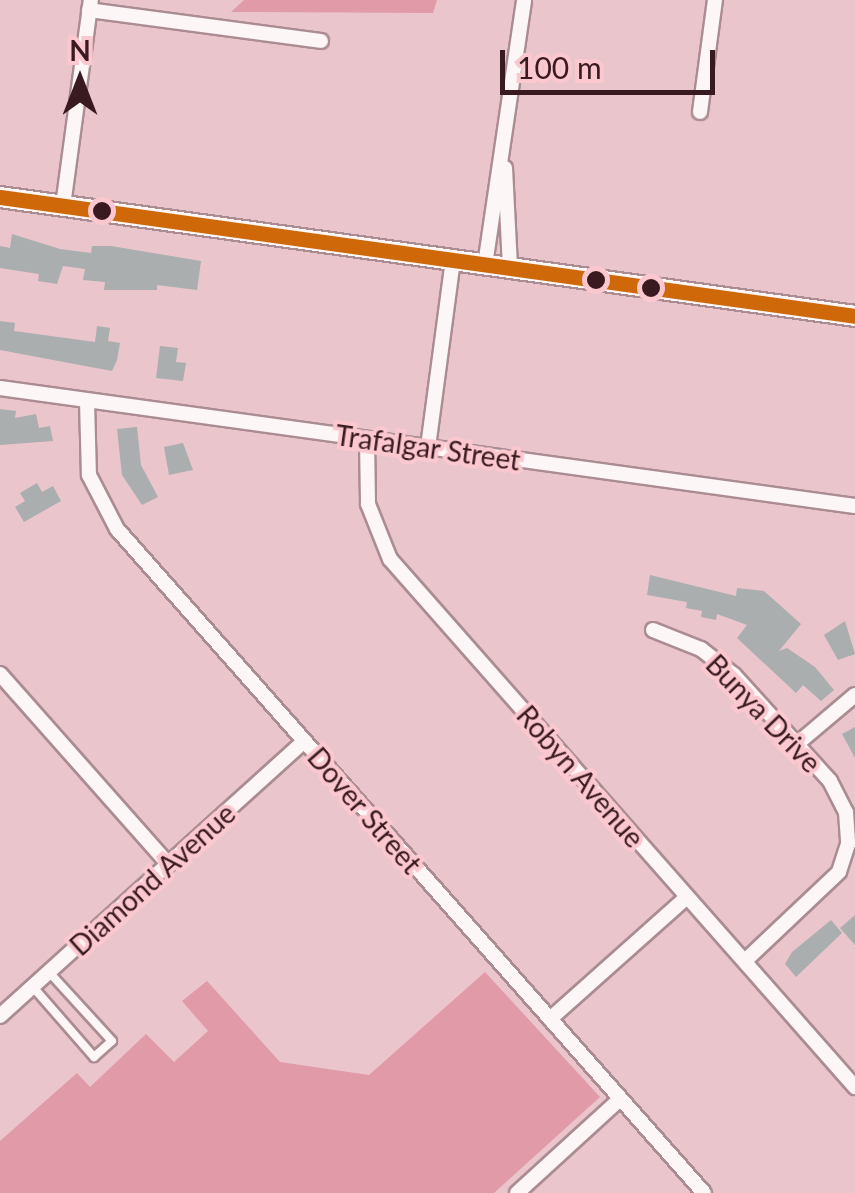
<!DOCTYPE html>
<style>
body{margin:0}
#map{position:relative;width:855px;height:1193px;overflow:hidden;background:#eac5cc;font-family:Lato,sans-serif}
div>[style]{position:absolute}
.green>*{inset:0;background:#e09aa8}
.building>*{inset:0;background:#aaaeaf}
.roads{filter:drop-shadow(2px 0 #ab8c92) drop-shadow(-2px 0 #ab8c92) drop-shadow(0 2px #ab8c92) drop-shadow(0 -2px #ab8c92)}
.lane>*{height:8px;margin:-4px;padding:0 4px;transform-origin:4px;border-radius:4px;background:#fcf6f7}
.street>*{height:14px;margin:-7px;padding:0 7px;transform-origin:7px;border-radius:7px;background:#fcf6f7}
.secondary>*{height:20px;margin:-10px;padding:0 10px;transform-origin:10px;border-radius:10px;background:#fcf6f7}
.bus-1>*{height:15px;margin:-7.5px;padding:0 7.5px;transform-origin:7.5px;border-radius:7.5px;background:#ce6808}
.dots>*{width:28px;height:28px;translate:-50% -50%;box-sizing:border-box;border:5px solid #fcc8d0;border-radius:50%}
span{translate:-50% -50%;white-space:nowrap;text-align:center;line-height:1.15;-webkit-text-stroke:8px #fcc8d0;paint-order:stroke}
.street-label{font-size:28px;color:#391a20}
.north{position:absolute;left:30px;top:30px;width:100px;height:100px;-webkit-text-stroke:8px #fcc8d0;paint-order:stroke;rotate:0deg;font-size:28px;font-weight:700;line-height:40px;text-align:center;color:#391a20}
.north::after{content:'';display:block;margin:auto;width:35px;height:45px;background:#391a20;clip-path:polygon(50% 0,100% 100%,50% 72%,0 100%)}
.scale{position:absolute;left:500px;top:50px;width:215px;height:45px;box-sizing:border-box;border:5px solid #391a20;border-top:0;padding-left:12px;font-size:30px;line-height:35px;white-space:nowrap;color:#391a20;-webkit-text-stroke:8px #fcc8d0;paint-order:stroke}
</style>
<div id="map">
<div class="green">
<div style="clip-path:polygon(244px 0,437px 0,433px 13px,231px 12px)"></div>
<div style="clip-path:polygon(485px 972px,600px 1097px,494px 1193px,0 1193px,0 1141px,77px 1073px,90px 1087px,146px 1034px,174px 1062px,208px 1031px,182px 1001px,207px 981px,280px 1062px,369px 1075px)"></div>
</div>
<div class="building">
<div style="clip-path:polygon(12px 234px,60px 249px,91px 253px,92px 246px,111px 246px,201px 261px,197px 290px,157px 285px,157px 290px,104px 290px,105px 282px,83px 280px,85px 269px,63px 266px,57px 284px,38px 281px,39px 274px,0 268px,0 246px,10px 248px)"></div>
<div style="clip-path:polygon(0 321px,15px 323px,14px 331px,95px 342px,97px 326px,110px 328px,108px 341px,120px 343px,117px 360px,112px 371px,0 350px)"></div>
<div style="clip-path:polygon(160px 346px,178px 348px,176px 362px,186px 363px,183px 381px,156px 378px)"></div>
<div style="clip-path:polygon(0 409px,16px 411px,15px 418px,36px 414px,39px 428px,50px 426px,53px 441px,0 445px)"></div>
<div style="clip-path:polygon(137px 427px,141px 465px,158px 497px,142px 505px,122px 475px,117px 429px)"></div>
<div style="clip-path:polygon(183px 443px,193px 470px,169px 475px,164px 447px)"></div>
<div style="clip-path:polygon(37px 483px,42px 492px,53px 486px,61px 501px,24px 522px,15px 507px,25px 501px,20px 493px)"></div>
<div style="clip-path:polygon(650px 575px,736px 596px,737px 588px,764px 591px,801px 624px,779px 651px,787px 648px,815px 667px,834px 690px,821px 701px,803px 685px,796px 693px,737px 638px,747px 625px,717px 614px,716px 620px,701px 617px,702px 611px,686px 608px,687px 602px,647px 595px)"></div>
<div style="clip-path:polygon(845px 621px,855px 654px,838px 660px,824px 635px)"></div>
<div style="clip-path:polygon(855px 727px,855px 758px,842px 734px)"></div>
<div style="clip-path:polygon(855px 915px,855px 945px,840px 928px)"></div>
<div style="clip-path:polygon(831px 920px,842px 933px,796px 977px,785px 964px,792px 952px)"></div>
</div>
<div class="roads">
<div class="lane">
<div style="left:33px;top:987px;width:93px;rotate:48.9deg"></div>
<div style="left:94px;top:1057px;width:24px;rotate:-42deg"></div>
<div style="left:112px;top:1041px;width:93px;rotate:-132.4deg"></div>
</div>
<div class="street">
<div style="left:89px;top:10px;width:234px;rotate:7.6deg"></div>
<div style="left:700px;top:112px;width:113px;rotate:-82.4deg"></div>
<div style="left:505px;top:168px;width:100px;rotate:87.1deg"></div>
<div style="left:63px;top:206px;width:208px;rotate:-82.3deg"></div>
<div style="left:485px;top:265px;width:268px;rotate:-81.6deg"></div>
<div style="left:0;top:388px;width:863px;rotate:7.86deg"></div>
<div style="left:87px;top:401px;width:74px;rotate:88.5deg"></div>
<div style="left:89px;top:475px;width:61px;rotate:62.6deg"></div>
<div style="left:117px;top:529px;width:886px;rotate:48.52deg"></div>
<div style="left:367px;top:439px;width:65px;rotate:89.1deg"></div>
<div style="left:368px;top:504px;width:59px;rotate:68.2deg"></div>
<div style="left:390px;top:559px;width:704px;rotate:48.63deg"></div>
<div style="left:428px;top:447px;width:189px;rotate:-82.4deg"></div>
<div style="left:653px;top:630px;width:52px;rotate:21.6deg"></div>
<div style="left:701px;top:649px;width:42px;rotate:38.2deg"></div>
<div style="left:734px;top:675px;width:143px;rotate:47.8deg"></div>
<div style="left:830px;top:781px;width:35px;rotate:63deg"></div>
<div style="left:846px;top:812px;width:32px;rotate:86deg"></div>
<div style="left:848px;top:844px;width:29px;rotate:108deg"></div>
<div style="left:839px;top:872px;width:129px;rotate:136.6deg"></div>
<div style="left:0;top:674px;width:254px;rotate:48.5deg"></div>
<div style="left:797px;top:744px;width:76px;rotate:-40.2deg"></div>
<div style="left:0;top:1016px;width:410px;rotate:-42.1deg"></div>
<div style="left:550px;top:1019px;width:183px;rotate:-41.7deg"></div>
<div style="left:517px;top:1193px;width:139px;rotate:-42.4deg"></div>
</div>
<div class="secondary">
<div style="left:0;top:197px;width:863px;rotate:7.92deg"></div>
</div>
</div>
<div class="bus-1">
<div style="left:0;top:197px;width:863px;rotate:7.92deg"></div>
</div>
<div class="dots">
<div style="left:102px;top:211px;background:#391a20"></div>
<div style="left:596px;top:280px;background:#391a20"></div>
<div style="left:651px;top:288px;background:#391a20"></div>
</div>
<div class="street-label">
<span style="left:428px;top:447px;rotate:8deg">Trafalgar Street</span>
<span style="left:764px;top:713px;rotate:46deg">Bunya Drive</span>
<span style="left:581px;top:776px;rotate:49deg">Robyn Avenue</span>
<span style="left:365px;top:810px;rotate:49deg">Dover Street</span>
<span style="left:152px;top:879px;rotate:-42deg">Diamond Avenue</span>
</div>
<div class="north">N</div>
<div class="scale">100 m</div>
</div>
